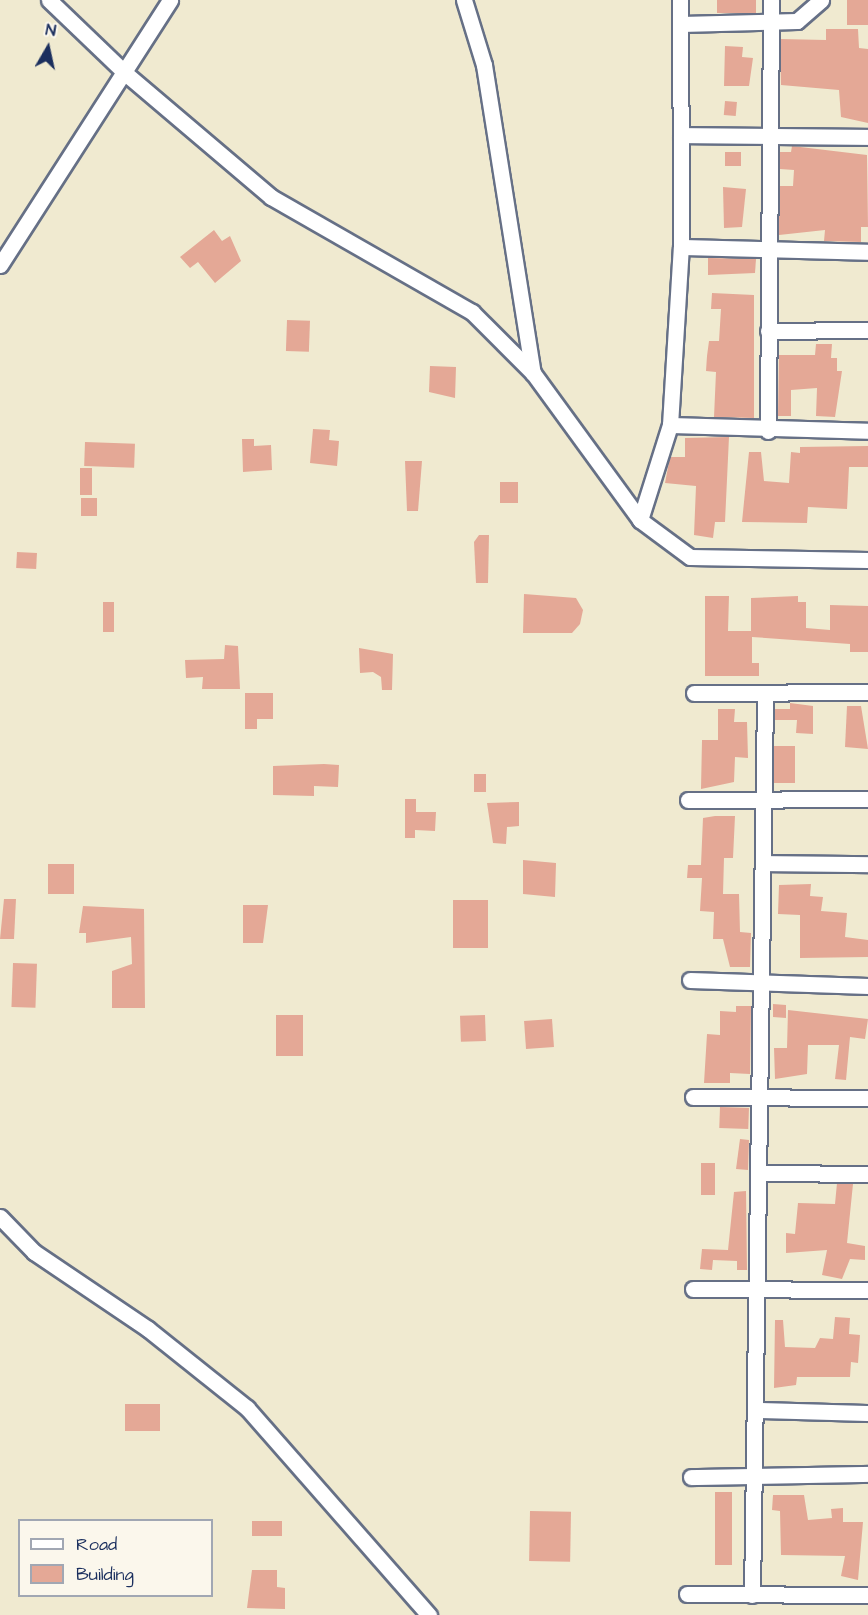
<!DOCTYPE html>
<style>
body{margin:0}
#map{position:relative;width:868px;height:1615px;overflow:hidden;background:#f0ead0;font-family:"Architects Daughter",sans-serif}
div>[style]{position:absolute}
.building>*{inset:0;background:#e4a896;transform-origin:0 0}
.roads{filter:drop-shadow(2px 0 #667086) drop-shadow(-2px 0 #667086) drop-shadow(0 2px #667086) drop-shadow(0 -2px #667086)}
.minor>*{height:15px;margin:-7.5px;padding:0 7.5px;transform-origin:7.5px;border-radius:7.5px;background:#fff}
span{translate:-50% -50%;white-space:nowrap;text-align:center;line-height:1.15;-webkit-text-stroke:4.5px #fbf7ec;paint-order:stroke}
.legend{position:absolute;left:18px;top:1519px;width:195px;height:78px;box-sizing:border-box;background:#fbf7ec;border:2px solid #a1a7b3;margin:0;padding:8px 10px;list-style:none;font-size:18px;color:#1b2f5e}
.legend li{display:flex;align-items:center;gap:12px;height:30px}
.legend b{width:30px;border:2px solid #a1a7b3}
.north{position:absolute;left:18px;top:18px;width:60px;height:60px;-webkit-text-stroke:4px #fbf7ec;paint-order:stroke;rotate:9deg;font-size:16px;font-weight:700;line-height:24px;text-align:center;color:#1b2f5e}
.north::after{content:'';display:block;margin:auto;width:21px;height:27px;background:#1b2f5e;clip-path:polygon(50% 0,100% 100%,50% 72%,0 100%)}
</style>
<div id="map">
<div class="building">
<div style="left:717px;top:0;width:39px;height:13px"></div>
<div style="left:847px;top:0;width:21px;height:25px"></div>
<div style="clip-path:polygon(826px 29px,858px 29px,859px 48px,868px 49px,868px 123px,841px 117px,839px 90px,781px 85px,780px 39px,826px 40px)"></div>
<div style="clip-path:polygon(725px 46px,743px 47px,742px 57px,753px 58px,749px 86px,724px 86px)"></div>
<div style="left:725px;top:101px;width:12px;height:14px;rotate:5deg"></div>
<div style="clip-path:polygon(792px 146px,867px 155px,868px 227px,861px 227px,861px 242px,824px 241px,825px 230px,779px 235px,779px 186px,793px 186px,794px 170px,780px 169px,780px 152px,791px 152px)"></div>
<div style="left:725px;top:152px;width:16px;height:14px"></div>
<div style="clip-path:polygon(723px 187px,746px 189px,742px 227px,724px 228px)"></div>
<div style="clip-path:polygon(214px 230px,222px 241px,230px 236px,241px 261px,215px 283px,198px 262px,190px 268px,180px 257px)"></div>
<div style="clip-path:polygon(708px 258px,756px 259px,755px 273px,708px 275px)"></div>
<div style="clip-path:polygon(712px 293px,754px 295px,754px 418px,714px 417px,716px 372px,706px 371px,707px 356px,709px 341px,719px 341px,721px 309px,711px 309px)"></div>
<div style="left:287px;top:320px;width:23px;height:31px;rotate:2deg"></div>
<div style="clip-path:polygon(816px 344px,832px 344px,831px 358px,837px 358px,837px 371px,842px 371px,835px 417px,816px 416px,817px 388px,791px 390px,791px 416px,778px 416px,779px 355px,815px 355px)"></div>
<div style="clip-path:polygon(430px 366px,456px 367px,455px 398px,429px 392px)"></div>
<div style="clip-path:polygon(313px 429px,330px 430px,329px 440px,339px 441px,337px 466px,310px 463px)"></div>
<div style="clip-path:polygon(729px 437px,725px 522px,715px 522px,713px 538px,694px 535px,696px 486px,665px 483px,670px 457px,685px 457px,685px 438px)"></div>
<div style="clip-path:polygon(242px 439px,254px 439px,254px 446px,271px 445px,272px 470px,243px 472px)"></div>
<div style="left:85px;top:442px;width:50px;height:24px;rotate:2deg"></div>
<div style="clip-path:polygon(868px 446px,868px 467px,849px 467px,847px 509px,808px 507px,807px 523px,742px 522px,749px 452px,761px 452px,764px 481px,789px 483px,791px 452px,800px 453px,800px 447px)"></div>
<div style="clip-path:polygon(405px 461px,422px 461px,418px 511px,407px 511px)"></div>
<div style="left:80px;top:468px;width:12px;height:27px"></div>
<div style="left:500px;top:482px;width:18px;height:21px"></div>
<div style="left:81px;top:498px;width:16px;height:18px"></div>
<div style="clip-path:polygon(479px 535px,489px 535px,488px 583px,476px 583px,474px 542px)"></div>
<div style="left:17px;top:552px;width:20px;height:16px;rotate:3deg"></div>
<div style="clip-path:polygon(524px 594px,576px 598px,583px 610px,580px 624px,572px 633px,523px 633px)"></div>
<div style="clip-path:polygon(705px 596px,729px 596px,728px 631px,751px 631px,751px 598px,798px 596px,798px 602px,806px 602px,806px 628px,830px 630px,830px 605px,868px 606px,868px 652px,850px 652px,850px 644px,752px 637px,752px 663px,759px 663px,759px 676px,705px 676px)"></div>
<div style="left:103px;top:602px;width:11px;height:30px"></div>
<div style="clip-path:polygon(225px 645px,238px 646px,240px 689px,202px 689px,203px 677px,186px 678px,185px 660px,224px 659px)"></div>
<div style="clip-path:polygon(359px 648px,393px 654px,392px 690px,382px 690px,381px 677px,373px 672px,360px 673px)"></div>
<div style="clip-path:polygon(245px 693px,273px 693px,273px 719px,257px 719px,257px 729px,245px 729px)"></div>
<div style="clip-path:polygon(790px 703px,813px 706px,813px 734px,796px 733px,797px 720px,774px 720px,775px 709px,790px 709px)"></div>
<div style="clip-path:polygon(847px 706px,861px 706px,868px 749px,845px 747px)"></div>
<div style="clip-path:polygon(718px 709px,735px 709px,734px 722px,747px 722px,748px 758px,735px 757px,734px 782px,701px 789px,702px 740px,718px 740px)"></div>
<div style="left:774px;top:746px;width:21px;height:37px"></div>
<div style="clip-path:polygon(324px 764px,339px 765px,338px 787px,314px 786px,314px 796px,273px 795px,273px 766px)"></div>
<div style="left:474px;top:774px;width:12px;height:18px"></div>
<div style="clip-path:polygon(405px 799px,416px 799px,416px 812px,436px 812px,435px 831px,415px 830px,415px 838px,405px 838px)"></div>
<div style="clip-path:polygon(519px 802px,519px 826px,507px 827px,506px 844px,493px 843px,487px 803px)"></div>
<div style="clip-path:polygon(715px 816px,735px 816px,733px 858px,724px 858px,723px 894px,739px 894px,740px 932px,751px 933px,750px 967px,730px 967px,723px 939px,713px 939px,714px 912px,700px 911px,702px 878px,687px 878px,688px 865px,701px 865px,703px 818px)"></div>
<div style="clip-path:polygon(523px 860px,556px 863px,555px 897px,523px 894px)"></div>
<div style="left:48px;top:864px;width:26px;height:30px"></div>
<div style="clip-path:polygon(811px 884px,810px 896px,823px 897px,821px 911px,847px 913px,845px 937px,868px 940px,868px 957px,800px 958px,800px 915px,778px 914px,779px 885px)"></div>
<div style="clip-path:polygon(4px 899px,16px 899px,14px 939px,0 939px)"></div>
<div style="left:453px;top:900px;width:35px;height:48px"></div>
<div style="clip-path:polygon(243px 905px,268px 905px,263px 943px,243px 943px)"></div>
<div style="clip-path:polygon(83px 906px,144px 909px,145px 1008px,112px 1008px,112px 971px,132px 964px,131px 937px,86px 943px,86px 933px,79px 933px)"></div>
<div style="left:13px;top:963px;width:24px;height:44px;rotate:2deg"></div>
<div style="clip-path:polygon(773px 1004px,786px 1005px,786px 1018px,773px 1017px)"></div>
<div style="clip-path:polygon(736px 1006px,751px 1006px,750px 1074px,730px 1073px,730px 1083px,704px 1083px,707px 1034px,720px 1035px,720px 1011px,736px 1012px)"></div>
<div style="clip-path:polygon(788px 1010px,868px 1019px,865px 1039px,850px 1037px,846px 1080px,835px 1079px,839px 1045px,808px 1045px,807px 1074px,775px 1079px,774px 1048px,787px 1048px)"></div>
<div style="left:276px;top:1015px;width:27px;height:41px"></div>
<div style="left:485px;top:1015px;width:26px;height:25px;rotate:88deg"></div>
<div style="left:552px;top:1019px;width:28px;height:28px;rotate:86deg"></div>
<div style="left:720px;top:1107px;width:29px;height:21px;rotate:2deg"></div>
<div style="clip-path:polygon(740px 1139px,749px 1140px,748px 1170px,736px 1169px)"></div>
<div style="left:701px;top:1163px;width:14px;height:32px"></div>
<div style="clip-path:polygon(837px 1183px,853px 1184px,847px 1243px,865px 1246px,865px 1260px,850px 1259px,842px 1279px,822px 1275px,827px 1250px,786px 1253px,786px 1233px,795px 1234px,798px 1203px,835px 1204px)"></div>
<div style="clip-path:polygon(746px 1191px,747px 1270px,737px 1270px,737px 1261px,713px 1260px,712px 1270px,700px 1269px,702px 1249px,728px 1250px,734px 1192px)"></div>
<div style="clip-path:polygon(835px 1317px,850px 1318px,849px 1334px,860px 1335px,858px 1363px,851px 1362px,850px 1377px,797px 1377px,796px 1385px,774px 1388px,775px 1320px,783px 1320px,785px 1347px,815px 1348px,820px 1338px,833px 1339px)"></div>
<div style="left:125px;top:1404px;width:35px;height:27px"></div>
<div style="left:715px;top:1492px;width:17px;height:73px"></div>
<div style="clip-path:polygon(773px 1495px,804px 1495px,808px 1520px,832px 1518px,831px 1509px,843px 1508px,843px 1522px,863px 1522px,858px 1580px,841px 1576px,845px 1556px,781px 1555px,780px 1511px,772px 1510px)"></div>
<div style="left:530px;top:1511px;width:41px;height:50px;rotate:1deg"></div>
<div style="left:252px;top:1521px;width:30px;height:15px"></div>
<div style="clip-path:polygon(252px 1570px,277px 1570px,277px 1587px,285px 1588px,285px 1609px,247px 1608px)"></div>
</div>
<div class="roads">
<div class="minor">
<div style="left:49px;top:0;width:105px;rotate:43.8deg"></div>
<div style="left:125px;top:73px;width:192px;rotate:40.3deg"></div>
<div style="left:271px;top:197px;width:232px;rotate:29.8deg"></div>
<div style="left:472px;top:312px;width:86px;rotate:45deg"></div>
<div style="left:533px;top:373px;width:182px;rotate:53.9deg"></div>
<div style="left:640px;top:520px;width:62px;rotate:36.5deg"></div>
<div style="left:690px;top:557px;width:178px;rotate:1deg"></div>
<div style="left:464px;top:0;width:68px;rotate:72.9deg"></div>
<div style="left:484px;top:65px;width:312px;rotate:81deg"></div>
<div style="left:681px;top:24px;width:116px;rotate:-1.5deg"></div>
<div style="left:797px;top:21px;width:32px;rotate:-41deg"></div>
<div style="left:681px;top:135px;width:187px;rotate:0.6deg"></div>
<div style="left:681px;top:247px;width:187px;rotate:1.5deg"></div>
<div style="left:0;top:265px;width:315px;rotate:-57.3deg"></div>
<div style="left:768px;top:331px;width:100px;rotate:-0.6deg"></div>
<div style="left:670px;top:425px;width:198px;rotate:1.7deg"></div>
<div style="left:768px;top:431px;width:431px;rotate:-89.6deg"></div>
<div style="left:640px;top:520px;width:100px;rotate:-72.5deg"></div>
<div style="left:670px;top:425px;width:178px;rotate:-86.5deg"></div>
<div style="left:681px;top:247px;width:247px;rotate:-90.2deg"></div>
<div style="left:694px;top:693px;width:174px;rotate:-0.3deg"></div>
<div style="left:688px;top:800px;width:180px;rotate:-0.3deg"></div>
<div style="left:764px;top:863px;width:104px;rotate:0.6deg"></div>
<div style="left:690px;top:980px;width:178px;rotate:1.9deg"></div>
<div style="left:693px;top:1097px;width:175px;rotate:0.3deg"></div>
<div style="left:761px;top:1173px;width:107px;rotate:0.5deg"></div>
<div style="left:0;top:1217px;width:49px;rotate:45.8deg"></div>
<div style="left:34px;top:1252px;width:138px;rotate:34deg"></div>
<div style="left:148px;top:1329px;width:127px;rotate:38.6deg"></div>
<div style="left:247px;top:1408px;width:276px;rotate:48.7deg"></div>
<div style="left:693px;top:1289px;width:175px;rotate:0.3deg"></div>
<div style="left:759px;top:1410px;width:109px;rotate:1.6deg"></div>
<div style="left:691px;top:1477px;width:177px;rotate:-1deg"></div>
<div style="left:687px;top:1594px;width:181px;rotate:0.3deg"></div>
<div style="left:752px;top:1595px;width:902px;rotate:-89.17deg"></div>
</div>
</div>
<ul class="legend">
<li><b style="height:8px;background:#fff"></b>Road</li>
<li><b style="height:16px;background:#e4a896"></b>Building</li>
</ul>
<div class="north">N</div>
</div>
